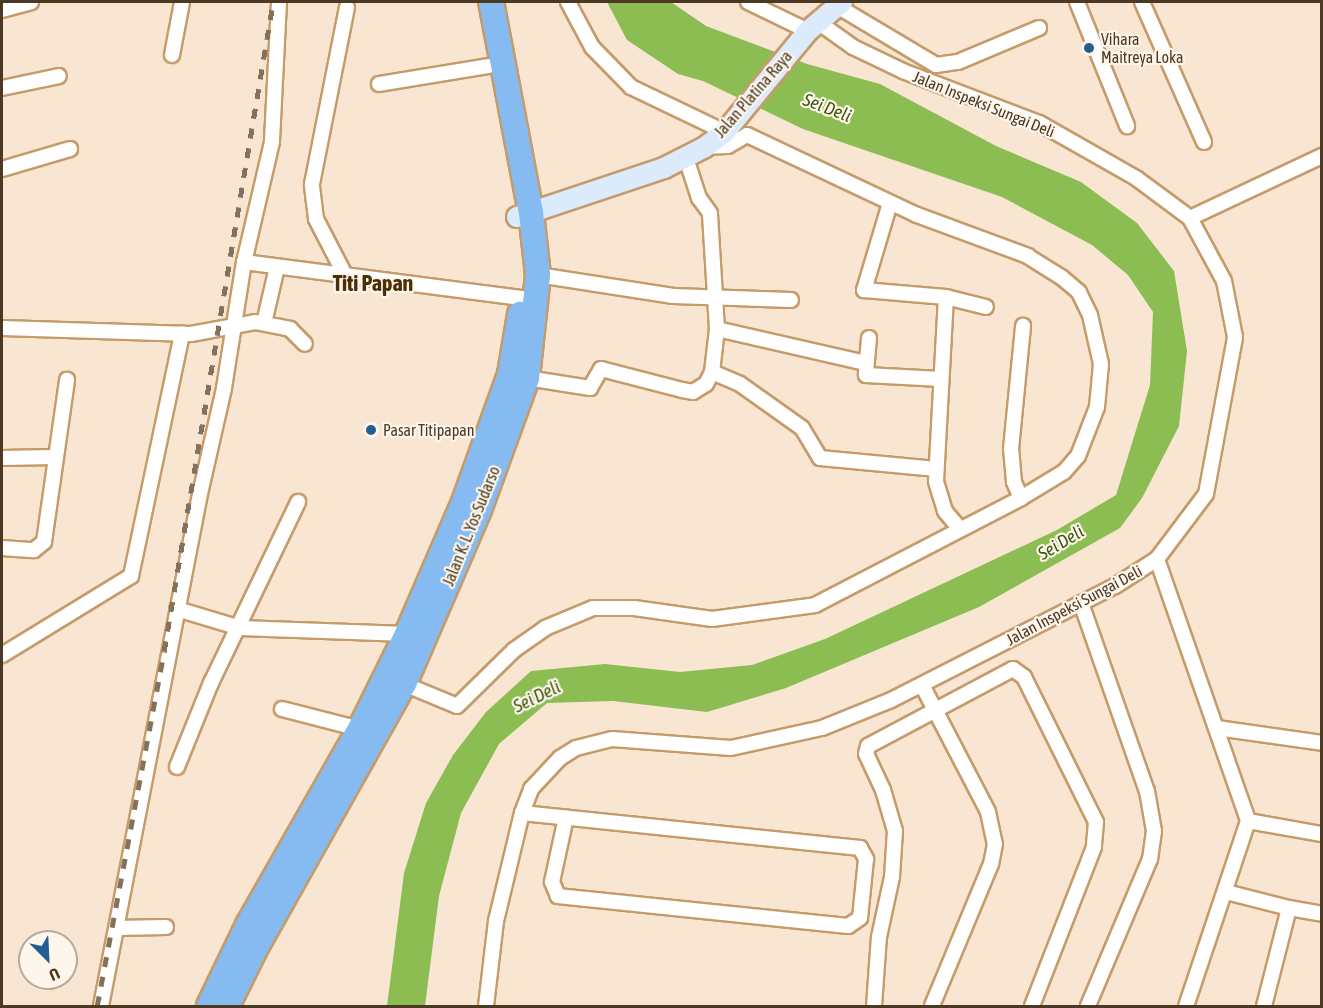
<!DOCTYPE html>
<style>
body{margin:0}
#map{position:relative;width:1323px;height:1008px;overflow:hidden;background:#f8e6d2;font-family:"Asap Condensed",sans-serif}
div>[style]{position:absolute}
.water>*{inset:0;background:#8bbd53}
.roads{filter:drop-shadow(2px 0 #c59b6a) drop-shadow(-2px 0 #c59b6a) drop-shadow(0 2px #c59b6a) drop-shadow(0 -2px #c59b6a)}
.street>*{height:14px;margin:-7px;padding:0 7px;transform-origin:7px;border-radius:7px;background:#fff}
.secondary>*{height:20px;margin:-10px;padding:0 10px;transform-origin:10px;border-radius:10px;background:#dbebfb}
.highway>*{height:24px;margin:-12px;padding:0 12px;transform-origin:12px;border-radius:12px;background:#86bbf2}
.rail>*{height:4.5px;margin-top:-2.25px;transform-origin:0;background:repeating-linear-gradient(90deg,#83715c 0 10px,transparent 0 20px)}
.dots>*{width:16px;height:16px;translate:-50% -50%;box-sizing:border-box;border:3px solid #fef5eb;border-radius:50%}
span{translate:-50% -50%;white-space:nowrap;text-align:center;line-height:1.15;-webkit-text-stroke:4.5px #fef5eb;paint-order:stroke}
.poi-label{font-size:16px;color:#4b3924}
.left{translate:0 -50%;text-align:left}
.street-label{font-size:16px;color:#4b3924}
.water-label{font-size:18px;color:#38580c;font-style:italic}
.district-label{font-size:22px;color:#4a2e06;font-weight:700}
.frame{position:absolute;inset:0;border:3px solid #4b3924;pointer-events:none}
.north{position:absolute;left:18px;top:930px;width:60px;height:60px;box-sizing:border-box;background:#fef5eb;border:2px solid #b6aa9b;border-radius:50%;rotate:156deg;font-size:16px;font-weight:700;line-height:24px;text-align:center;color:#4b3924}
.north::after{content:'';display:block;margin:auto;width:21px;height:27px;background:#225d94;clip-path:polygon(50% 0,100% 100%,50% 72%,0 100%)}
</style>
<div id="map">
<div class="water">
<div style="clip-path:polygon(607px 2px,671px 2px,706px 26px,807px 64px,880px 84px,996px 146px,1081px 182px,1137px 223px,1174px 271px,1187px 351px,1179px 426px,1142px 498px,1120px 528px,979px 607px,786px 688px,707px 712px,613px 701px,547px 703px,499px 744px,461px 813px,439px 896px,425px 1006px,387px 1006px,404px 873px,426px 803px,453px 755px,486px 712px,531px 671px,605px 664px,680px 672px,752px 665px,825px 639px,1057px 530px,1116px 495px,1150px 385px,1153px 312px,1128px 275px,1092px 245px,1002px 197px,803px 129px,703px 81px,678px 74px,627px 40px)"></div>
</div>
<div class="roads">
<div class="street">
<div style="left:279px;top:2px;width:140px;rotate:92.9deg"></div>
<div style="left:272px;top:142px;width:123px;rotate:103.1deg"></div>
<div style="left:244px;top:262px;width:295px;rotate:7.4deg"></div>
<div style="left:568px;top:2px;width:51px;rotate:61.9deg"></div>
<div style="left:592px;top:47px;width:56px;rotate:45.7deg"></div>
<div style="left:631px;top:87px;width:104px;rotate:25.6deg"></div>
<div style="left:748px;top:2px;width:67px;rotate:25.8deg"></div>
<div style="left:1077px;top:2px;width:134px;rotate:68deg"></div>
<div style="left:1142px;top:2px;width:153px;rotate:66.1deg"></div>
<div style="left:837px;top:6px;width:115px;rotate:30.8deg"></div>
<div style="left:936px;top:65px;width:22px;rotate:-8deg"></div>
<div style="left:958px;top:62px;width:88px;rotate:-22.8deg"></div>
<div style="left:2px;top:10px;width:30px;rotate:-15deg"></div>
<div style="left:172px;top:55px;width:54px;rotate:-79.3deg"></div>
<div style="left:379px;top:84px;width:111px;rotate:-9.3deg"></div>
<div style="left:2px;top:88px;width:58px;rotate:-11.9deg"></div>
<div style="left:2px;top:169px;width:71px;rotate:-16.4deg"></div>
<div style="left:890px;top:203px;width:91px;rotate:106.6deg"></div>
<div style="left:864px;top:290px;width:82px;rotate:4.9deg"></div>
<div style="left:1190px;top:218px;width:146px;rotate:-25.2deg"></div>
<div style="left:345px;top:275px;width:63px;rotate:-117.4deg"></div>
<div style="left:316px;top:219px;width:35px;rotate:-97deg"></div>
<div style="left:312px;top:184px;width:180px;rotate:-78.8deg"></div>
<div style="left:538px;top:275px;width:137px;rotate:8.8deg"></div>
<div style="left:673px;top:296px;width:118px;rotate:1.9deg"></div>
<div style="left:264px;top:323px;width:57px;rotate:-76.9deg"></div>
<div style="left:2px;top:328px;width:189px;rotate:1.8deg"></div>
<div style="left:191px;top:334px;width:65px;rotate:-10.6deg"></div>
<div style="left:255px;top:322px;width:36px;rotate:11deg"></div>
<div style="left:290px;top:329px;width:21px;rotate:45deg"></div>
<div style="left:717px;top:329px;width:153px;rotate:12.9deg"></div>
<div style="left:869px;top:338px;width:37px;rotate:95deg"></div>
<div style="left:866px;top:375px;width:75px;rotate:3.1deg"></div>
<div style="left:712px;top:372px;width:30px;rotate:23deg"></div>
<div style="left:740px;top:384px;width:76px;rotate:35.4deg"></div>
<div style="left:802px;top:428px;width:35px;rotate:59deg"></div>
<div style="left:820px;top:458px;width:117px;rotate:5.4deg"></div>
<div style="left:527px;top:378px;width:64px;rotate:9deg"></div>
<div style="left:590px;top:388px;width:22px;rotate:-60deg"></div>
<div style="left:601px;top:369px;width:84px;rotate:14.5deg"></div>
<div style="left:682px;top:390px;width:11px;rotate:10deg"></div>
<div style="left:693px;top:392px;width:15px;rotate:-32deg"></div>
<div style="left:706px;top:384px;width:13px;rotate:-63deg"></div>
<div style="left:712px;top:372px;width:43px;rotate:-83.4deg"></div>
<div style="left:717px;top:329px;width:116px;rotate:-93.5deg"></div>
<div style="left:710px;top:213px;width:19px;rotate:-126deg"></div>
<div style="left:699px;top:198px;width:42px;rotate:-108deg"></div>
<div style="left:2px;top:458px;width:52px;rotate:-1.1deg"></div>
<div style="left:1021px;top:498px;width:17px;rotate:-114deg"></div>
<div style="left:1014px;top:482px;width:33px;rotate:-95deg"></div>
<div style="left:1011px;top:449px;width:124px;rotate:-84.4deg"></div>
<div style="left:960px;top:529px;width:23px;rotate:-130deg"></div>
<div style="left:945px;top:511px;width:31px;rotate:-107deg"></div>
<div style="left:936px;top:481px;width:184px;rotate:-86.9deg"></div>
<div style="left:946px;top:297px;width:41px;rotate:14deg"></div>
<div style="left:2px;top:548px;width:32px;rotate:4deg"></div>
<div style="left:34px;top:550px;width:13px;rotate:-39deg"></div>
<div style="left:44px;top:542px;width:164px;rotate:-81.9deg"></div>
<div style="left:1157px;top:559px;width:277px;rotate:70.8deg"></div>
<div style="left:1248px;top:821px;width:195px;rotate:108.5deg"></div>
<div style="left:1081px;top:603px;width:199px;rotate:70.7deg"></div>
<div style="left:1147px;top:791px;width:41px;rotate:80.1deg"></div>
<div style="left:1154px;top:831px;width:28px;rotate:98deg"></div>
<div style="left:1150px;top:859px;width:160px;rotate:112.9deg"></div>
<div style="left:177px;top:609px;width:66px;rotate:16.8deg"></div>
<div style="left:240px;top:628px;width:167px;rotate:2.1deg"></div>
<div style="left:2px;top:655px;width:151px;rotate:-31.5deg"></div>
<div style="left:131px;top:576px;width:248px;rotate:-78.1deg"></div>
<div style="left:404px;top:684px;width:57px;rotate:22.5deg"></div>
<div style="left:457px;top:706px;width:80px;rotate:-44.5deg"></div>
<div style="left:514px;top:650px;width:38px;rotate:-35deg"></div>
<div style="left:545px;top:628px;width:52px;rotate:-22.6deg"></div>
<div style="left:593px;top:608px;width:41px"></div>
<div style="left:634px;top:608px;width:79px;rotate:8deg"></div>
<div style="left:712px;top:619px;width:104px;rotate:-7.7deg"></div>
<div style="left:815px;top:605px;width:232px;rotate:-27.4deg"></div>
<div style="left:1021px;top:498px;width:50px;rotate:-31.2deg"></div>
<div style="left:1064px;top:472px;width:21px;rotate:-49deg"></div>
<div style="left:1078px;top:456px;width:53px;rotate:-68.8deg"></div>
<div style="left:1097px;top:407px;width:43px;rotate:-84.7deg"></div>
<div style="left:1101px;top:364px;width:50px;rotate:-102.7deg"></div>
<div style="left:1090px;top:315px;width:25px;rotate:-116deg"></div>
<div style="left:1079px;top:292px;width:23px;rotate:-140deg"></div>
<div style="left:1061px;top:277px;width:39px;rotate:-148deg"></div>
<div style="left:1028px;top:256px;width:118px;rotate:-159.7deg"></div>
<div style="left:917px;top:215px;width:188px;rotate:-154.8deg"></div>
<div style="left:747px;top:135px;width:22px;rotate:150deg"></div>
<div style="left:728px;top:146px;width:23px;rotate:178deg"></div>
<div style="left:922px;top:685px;width:143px;rotate:62.5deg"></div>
<div style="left:988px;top:812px;width:33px;rotate:78deg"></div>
<div style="left:995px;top:844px;width:20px;rotate:101deg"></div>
<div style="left:991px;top:864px;width:154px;rotate:112.6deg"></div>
<div style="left:282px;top:709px;width:81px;rotate:14.4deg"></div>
<div style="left:1217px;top:728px;width:106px;rotate:8.1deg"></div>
<div style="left:177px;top:767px;width:91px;rotate:-68deg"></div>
<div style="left:211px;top:683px;width:201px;rotate:-64.3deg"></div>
<div style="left:522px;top:813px;width:340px;rotate:5.9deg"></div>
<div style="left:860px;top:848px;width:13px;rotate:61deg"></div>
<div style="left:866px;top:859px;width:59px;rotate:95.8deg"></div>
<div style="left:860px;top:918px;width:14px;rotate:146deg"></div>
<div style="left:848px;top:926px;width:292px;rotate:-174.1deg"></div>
<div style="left:558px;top:896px;width:15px;rotate:-113deg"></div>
<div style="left:552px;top:882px;width:66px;rotate:-77.8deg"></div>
<div style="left:1248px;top:821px;width:75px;rotate:10deg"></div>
<div style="left:1226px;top:892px;width:65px;rotate:14.3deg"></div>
<div style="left:1289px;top:908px;width:101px;rotate:104.3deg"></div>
<div style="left:1289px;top:908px;width:34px;rotate:10deg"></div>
<div style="left:116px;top:928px;width:50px;rotate:-1.1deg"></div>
<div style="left:101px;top:1006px;width:521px;rotate:-79.06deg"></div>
<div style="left:200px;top:494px;width:109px;rotate:-77.2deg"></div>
<div style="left:224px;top:388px;width:128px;rotate:-81deg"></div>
<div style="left:486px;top:1006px;width:86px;rotate:-83.3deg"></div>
<div style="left:496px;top:921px;width:111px;rotate:-76.5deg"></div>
<div style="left:522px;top:813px;width:26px;rotate:-69deg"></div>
<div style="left:531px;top:789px;width:42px;rotate:-46.9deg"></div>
<div style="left:560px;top:758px;width:19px;rotate:-32deg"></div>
<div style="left:576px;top:748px;width:37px;rotate:-14deg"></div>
<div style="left:612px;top:739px;width:119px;rotate:4.3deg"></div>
<div style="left:731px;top:748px;width:93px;rotate:-12.4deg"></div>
<div style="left:822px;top:728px;width:74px;rotate:-22.1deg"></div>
<div style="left:891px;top:700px;width:251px;rotate:-27deg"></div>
<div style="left:1115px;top:586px;width:50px;rotate:-32.7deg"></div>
<div style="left:1157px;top:559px;width:81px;rotate:-53deg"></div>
<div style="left:1206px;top:494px;width:160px;rotate:-79.5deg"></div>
<div style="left:1235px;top:337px;width:57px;rotate:-101.1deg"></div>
<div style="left:1224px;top:281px;width:72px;rotate:-118.4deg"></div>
<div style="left:1190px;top:218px;width:67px;rotate:-143.5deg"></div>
<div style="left:1136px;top:178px;width:112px;rotate:-150.4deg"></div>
<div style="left:1039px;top:123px;width:146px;rotate:-159.1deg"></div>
<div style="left:903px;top:71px;width:55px;rotate:-154.4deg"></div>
<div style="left:853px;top:47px;width:43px;rotate:-144.5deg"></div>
<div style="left:874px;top:1006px;width:69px;rotate:-85.9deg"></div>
<div style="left:879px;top:937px;width:61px;rotate:-77.8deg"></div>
<div style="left:892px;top:877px;width:46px;rotate:-86.3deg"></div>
<div style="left:895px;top:831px;width:43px;rotate:-106.3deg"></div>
<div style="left:883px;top:790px;width:40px;rotate:-115deg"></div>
<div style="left:866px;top:754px;width:8px;rotate:-76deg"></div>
<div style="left:868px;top:746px;width:164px;rotate:-28deg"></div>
<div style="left:1013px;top:669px;width:14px;rotate:36deg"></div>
<div style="left:1024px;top:677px;width:162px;rotate:63.6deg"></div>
<div style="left:1096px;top:822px;width:25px;rotate:95deg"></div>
<div style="left:1094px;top:847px;width:171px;rotate:111.3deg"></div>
</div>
<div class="secondary">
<div style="left:517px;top:217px;width:155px;rotate:-18.4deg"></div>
<div style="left:664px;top:168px;width:46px;rotate:-27.1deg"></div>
<div style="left:705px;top:147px;width:25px;rotate:-37deg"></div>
<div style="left:725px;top:132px;width:131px;rotate:-50.6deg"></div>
<div style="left:808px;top:31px;width:45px;rotate:-40.5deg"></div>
</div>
<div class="highway">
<div style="left:209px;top:1006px;width:90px;rotate:-64.3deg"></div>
<div style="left:248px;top:925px;width:226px;rotate:-60.3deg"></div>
<div style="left:360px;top:729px;width:106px;rotate:-63.7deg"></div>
<div style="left:407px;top:634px;width:144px;rotate:-66.6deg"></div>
<div style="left:464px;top:502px;width:136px;rotate:-70.2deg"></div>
<div style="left:510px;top:374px;width:61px;rotate:-80.5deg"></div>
<div style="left:227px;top:1006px;width:64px;rotate:-63.8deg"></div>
<div style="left:255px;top:949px;width:304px;rotate:-60.7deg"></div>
<div style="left:404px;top:684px;width:189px;rotate:-66.7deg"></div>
<div style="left:479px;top:510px;width:140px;rotate:-70deg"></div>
<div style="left:527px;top:378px;width:104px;rotate:-83.9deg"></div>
<div style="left:538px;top:275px;width:62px;rotate:-96.4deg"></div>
<div style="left:531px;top:213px;width:215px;rotate:-100.7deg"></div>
</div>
</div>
<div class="rail">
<div style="left:97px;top:1006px;width:361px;rotate:-79.3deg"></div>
<div style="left:164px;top:651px;width:658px;rotate:-80.47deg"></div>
</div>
<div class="dots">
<div style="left:1089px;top:48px;background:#225d94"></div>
<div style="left:371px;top:430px;background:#225d94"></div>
</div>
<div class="poi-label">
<span class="left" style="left:1101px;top:48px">Vihara<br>Maitreya Loka</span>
<span class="left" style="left:383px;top:430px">Pasar Titipapan</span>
</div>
<div class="street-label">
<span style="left:753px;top:94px;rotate:-49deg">Jalan Platina Raya</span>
<span style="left:984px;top:104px;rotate:22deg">Jalan Inspeksi Sungai Deli</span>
<span style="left:471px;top:526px;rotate:-68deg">Jalan K. L. Yos Sudarso</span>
<span style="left:1074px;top:605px;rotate:-28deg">Jalan Inspeksi Sungai Deli</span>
</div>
<div class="water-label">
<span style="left:827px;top:108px;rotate:21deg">Sei Deli</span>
<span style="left:1061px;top:543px;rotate:-31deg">Sei Deli</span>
<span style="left:537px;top:697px;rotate:-26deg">Sei Deli</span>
</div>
<div class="district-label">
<span style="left:373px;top:284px">Titi Papan</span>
</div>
<div class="frame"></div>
<div class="north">U</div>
</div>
